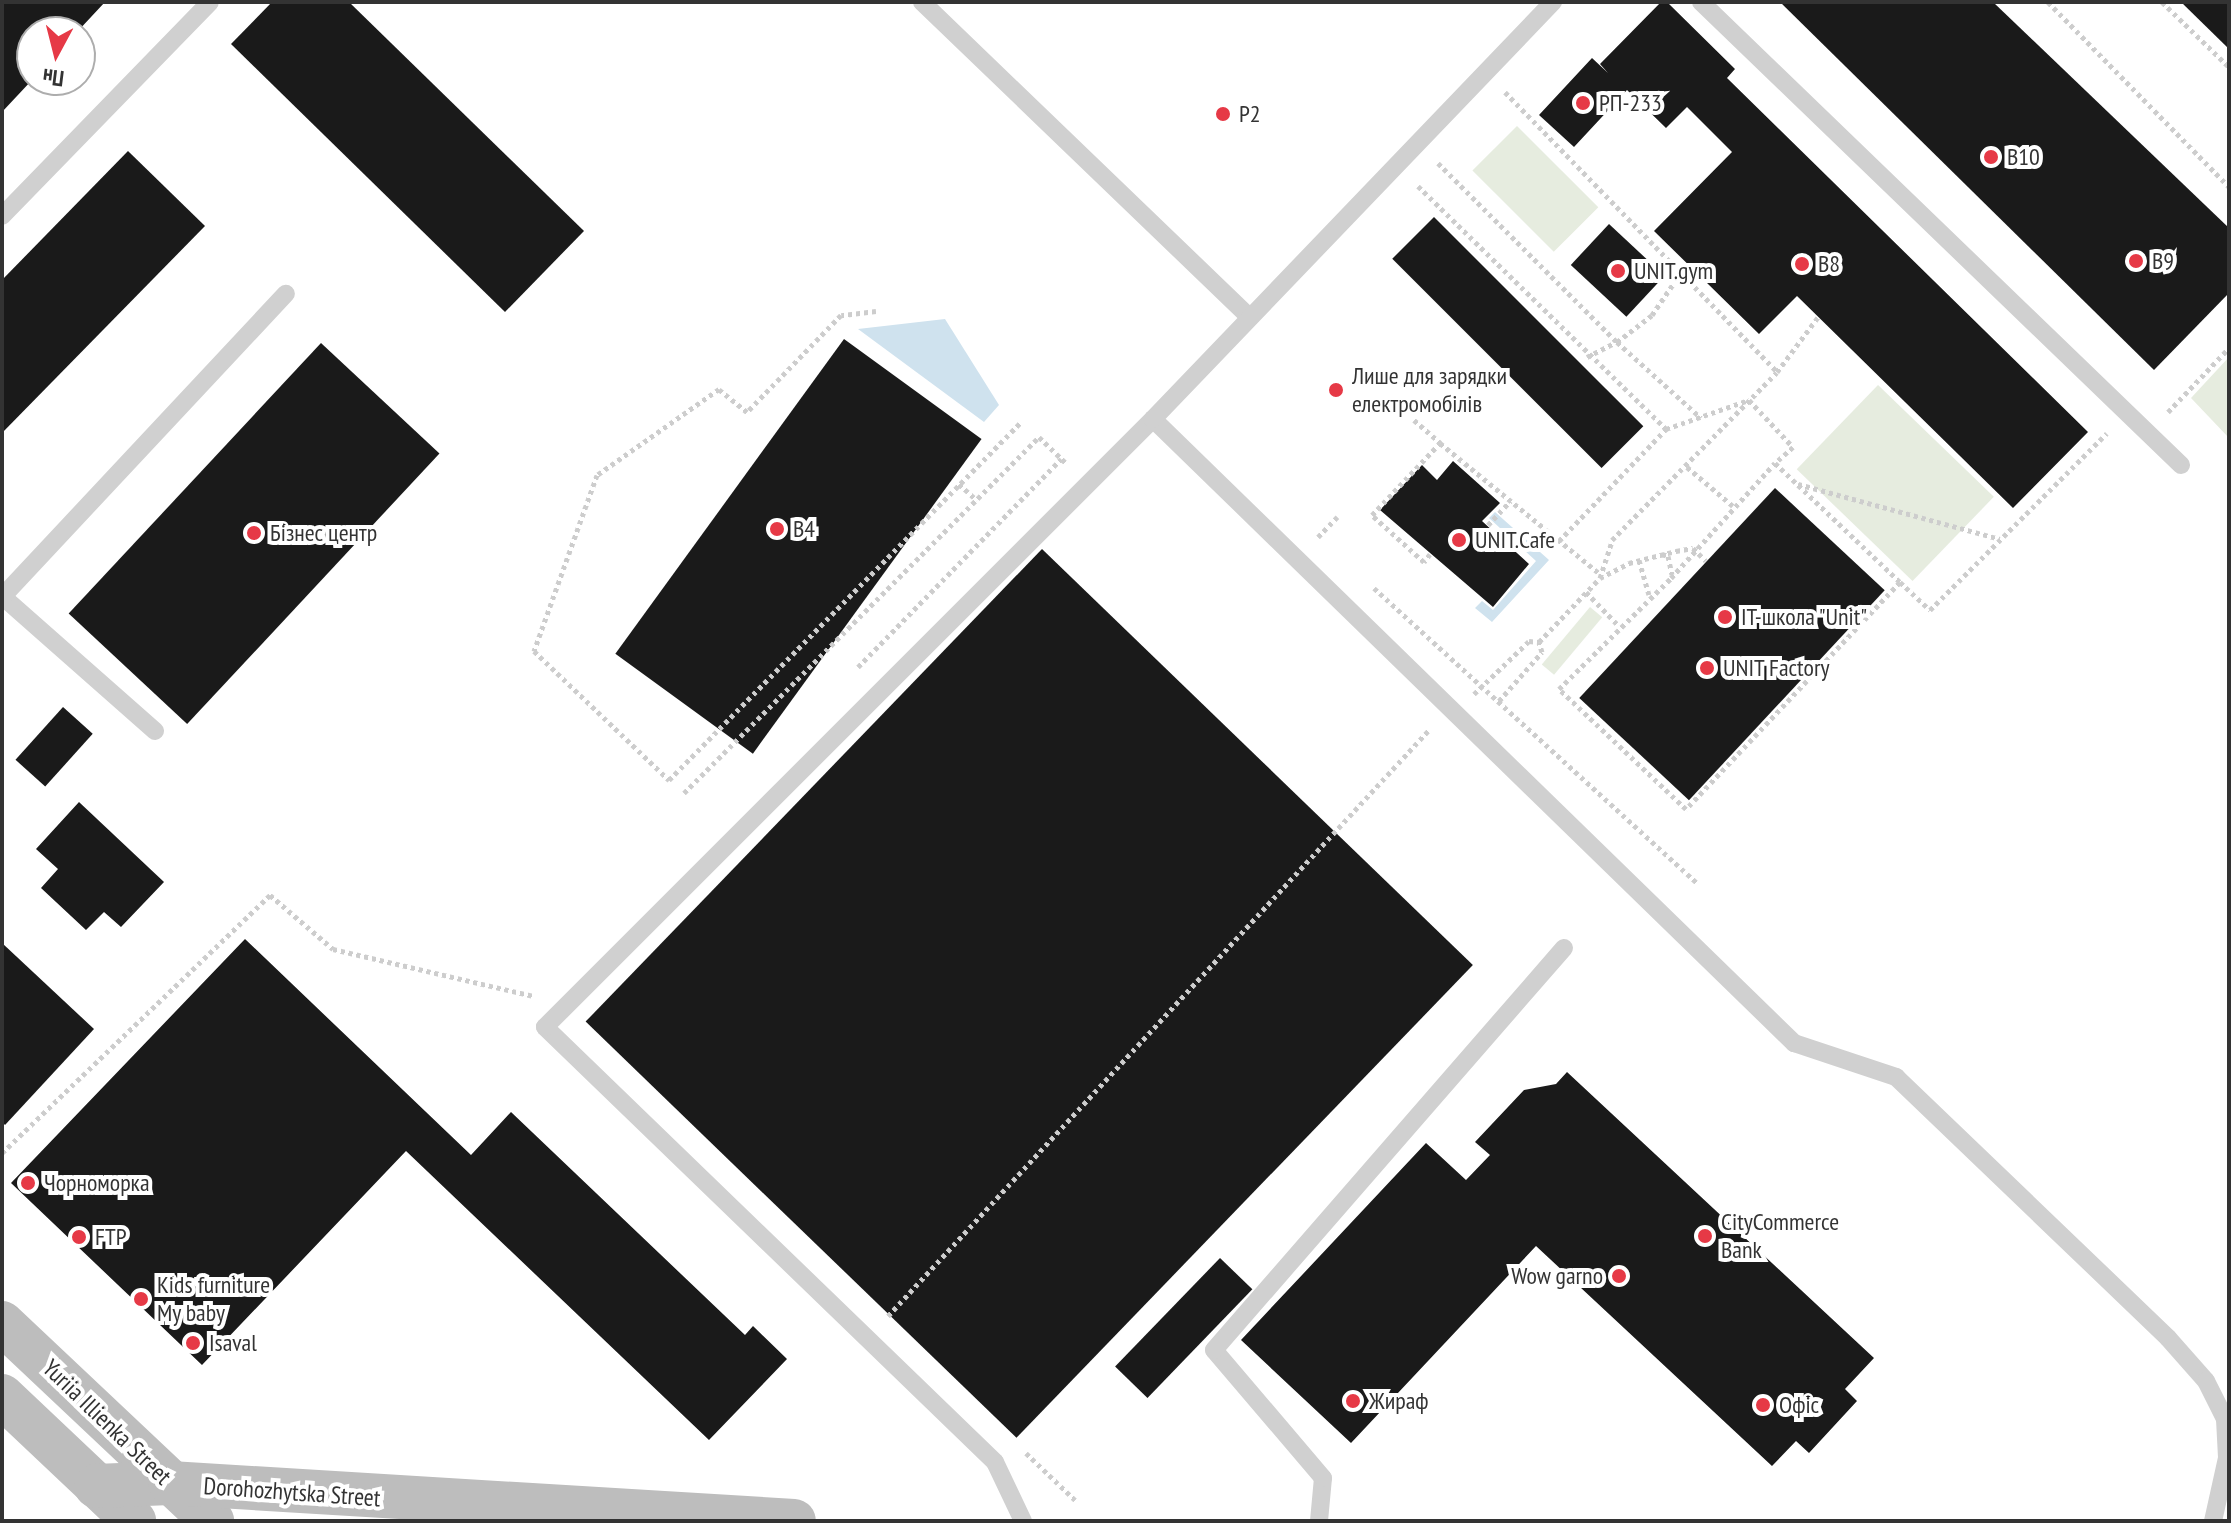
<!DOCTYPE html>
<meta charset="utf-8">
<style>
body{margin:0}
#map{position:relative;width:2231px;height:1523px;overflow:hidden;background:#fff;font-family:"PT Sans Narrow",sans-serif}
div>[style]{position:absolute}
.green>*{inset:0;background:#e6ecdf;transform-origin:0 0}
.water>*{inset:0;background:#cfe2ee}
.building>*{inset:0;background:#1a1a1a;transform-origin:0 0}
.path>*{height:5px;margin-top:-2.5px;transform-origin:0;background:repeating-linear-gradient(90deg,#cdcdcd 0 4px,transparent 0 8px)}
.lane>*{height:18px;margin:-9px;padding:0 9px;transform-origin:9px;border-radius:9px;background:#d0d0d0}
.secondary>*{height:44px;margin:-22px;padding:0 22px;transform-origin:22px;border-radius:22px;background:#bdbdbd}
.dots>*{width:22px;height:22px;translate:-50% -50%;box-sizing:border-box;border:4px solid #fff;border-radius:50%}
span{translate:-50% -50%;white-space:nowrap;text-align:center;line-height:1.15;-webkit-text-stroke:8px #fff;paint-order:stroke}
.poi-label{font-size:24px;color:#333}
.left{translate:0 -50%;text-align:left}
.right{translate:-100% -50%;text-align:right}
.street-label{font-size:24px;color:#333}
.frame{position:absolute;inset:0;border:4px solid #333;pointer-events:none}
.north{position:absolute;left:16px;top:16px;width:80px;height:80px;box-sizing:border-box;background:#fff;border:2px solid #adadad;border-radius:50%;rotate:187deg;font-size:22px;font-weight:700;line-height:32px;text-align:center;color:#333}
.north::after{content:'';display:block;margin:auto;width:28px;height:36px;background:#e63946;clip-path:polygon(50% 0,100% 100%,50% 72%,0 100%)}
</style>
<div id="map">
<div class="green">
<div style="left:1517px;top:126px;width:115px;height:63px;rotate:45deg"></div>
<div style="clip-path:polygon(2229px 357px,2229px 438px,2191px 398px)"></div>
<div style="left:1878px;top:385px;width:161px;height:117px;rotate:44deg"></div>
<div style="left:1590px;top:607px;width:16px;height:75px;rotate:40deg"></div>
</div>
<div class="water">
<div style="clip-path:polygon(945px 319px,999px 405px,984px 422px,858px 329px)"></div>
<div style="clip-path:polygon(1495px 512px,1549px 560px,1492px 622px,1475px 608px,1482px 601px,1493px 610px,1536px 561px,1489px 518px)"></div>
</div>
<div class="building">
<div style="clip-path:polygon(2px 2px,105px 2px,77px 32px,32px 32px,32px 80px,2px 112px)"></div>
<div style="clip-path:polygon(272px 2px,349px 2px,584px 231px,505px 312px,231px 44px)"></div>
<div style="clip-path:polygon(1661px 2px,1667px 2px,1735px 69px,1727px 78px,2088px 432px,2013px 508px,1797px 296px,1759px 334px,1654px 231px,1732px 152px,1687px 107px,1666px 128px,1627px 90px,1574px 147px,1539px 115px,1592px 58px,1608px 73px,1600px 64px)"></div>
<div style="clip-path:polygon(1780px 2px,1993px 2px,2229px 228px,2229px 293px,2154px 370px)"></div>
<div style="clip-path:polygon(2181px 2px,2229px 2px,2229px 49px)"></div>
<div style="clip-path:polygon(128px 151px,205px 226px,2px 433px,2px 280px)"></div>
<div style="left:1434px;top:217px;width:296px;height:59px;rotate:45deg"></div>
<div style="left:1609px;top:224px;width:76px;height:56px;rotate:43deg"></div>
<div style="left:844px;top:339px;width:170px;height:389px;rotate:36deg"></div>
<div style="left:321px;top:343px;width:162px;height:370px;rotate:43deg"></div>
<div style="clip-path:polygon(1453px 461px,1500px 503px,1482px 521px,1529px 564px,1493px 607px,1380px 510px,1422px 465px,1437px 480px)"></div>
<div style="left:1775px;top:488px;width:150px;height:287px;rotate:43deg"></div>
<div style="left:1042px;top:549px;width:599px;height:657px;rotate:44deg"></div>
<div style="left:63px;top:707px;width:40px;height:71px;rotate:42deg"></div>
<div style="clip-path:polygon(79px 802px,164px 882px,121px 927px,104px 912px,86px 930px,41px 888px,58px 869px,36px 849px)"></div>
<div style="clip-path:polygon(245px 939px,471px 1155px,511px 1112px,745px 1335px,753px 1326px,787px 1359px,709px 1440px,406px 1151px,202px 1365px,11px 1183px)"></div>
<div style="clip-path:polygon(2px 943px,94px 1029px,5px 1125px,2px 1122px)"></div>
<div style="clip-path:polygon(1567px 1072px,1874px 1358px,1845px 1389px,1857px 1401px,1809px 1453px,1796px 1441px,1772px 1466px,1536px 1246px,1351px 1443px,1241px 1340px,1426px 1143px,1466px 1180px,1490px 1155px,1475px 1142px,1524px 1090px,1556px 1084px)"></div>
<div style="left:1220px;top:1258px;width:45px;height:151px;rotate:44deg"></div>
</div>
<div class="path">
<div style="left:2048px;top:2px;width:259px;rotate:45.6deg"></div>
<div style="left:2162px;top:2px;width:93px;rotate:44.1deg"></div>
<div style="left:1505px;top:92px;width:390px;rotate:45.8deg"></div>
<div style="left:1438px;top:163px;width:253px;rotate:45deg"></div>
<div style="left:1617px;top:342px;width:113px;rotate:42.1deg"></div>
<div style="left:1418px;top:186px;width:347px;rotate:44.4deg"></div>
<div style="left:876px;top:311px;width:35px;rotate:173deg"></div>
<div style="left:841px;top:315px;width:135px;rotate:134.1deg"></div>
<div style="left:747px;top:412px;width:36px;rotate:-141deg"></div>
<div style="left:719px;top:389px;width:149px;rotate:144.8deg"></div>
<div style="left:597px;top:475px;width:187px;rotate:109.7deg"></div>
<div style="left:534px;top:651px;width:187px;rotate:43.7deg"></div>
<div style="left:669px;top:780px;width:502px;rotate:-45.48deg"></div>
<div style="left:1587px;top:357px;width:34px;rotate:-27deg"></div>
<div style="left:1617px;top:342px;width:44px;rotate:-37.6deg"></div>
<div style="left:1652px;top:315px;width:53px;rotate:-55.7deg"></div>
<div style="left:2168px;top:412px;width:88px;rotate:-46.4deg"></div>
<div style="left:1414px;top:420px;width:35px;rotate:41deg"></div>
<div style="left:1687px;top:467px;width:60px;rotate:40.3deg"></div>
<div style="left:959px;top:484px;width:24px;rotate:42deg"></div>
<div style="left:1798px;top:484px;width:209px;rotate:15.2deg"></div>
<div style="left:1488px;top:525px;width:33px;rotate:-47deg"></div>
<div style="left:1318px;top:537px;width:28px;rotate:-46deg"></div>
<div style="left:1559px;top:541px;width:155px;rotate:-46.3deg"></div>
<div style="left:1666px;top:429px;width:88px;rotate:-19.3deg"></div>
<div style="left:1749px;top:400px;width:64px;rotate:46.9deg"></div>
<div style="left:1793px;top:447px;width:24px;rotate:138deg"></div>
<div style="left:1775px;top:463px;width:173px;rotate:43.6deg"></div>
<div style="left:1900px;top:582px;width:312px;rotate:133.3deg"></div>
<div style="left:1686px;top:809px;width:175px;rotate:-136.6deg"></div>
<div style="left:1559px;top:689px;width:158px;rotate:-44.7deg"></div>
<div style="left:1671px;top:578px;width:155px;rotate:-47.9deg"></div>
<div style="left:1430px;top:554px;width:10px;rotate:127deg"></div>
<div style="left:1424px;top:562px;width:70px;rotate:-137.9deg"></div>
<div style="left:1372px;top:515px;width:99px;rotate:-46.6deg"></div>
<div style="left:1440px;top:443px;width:207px;rotate:39.3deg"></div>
<div style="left:1662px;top:554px;width:6px;rotate:18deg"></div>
<div style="left:1668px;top:556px;width:19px;rotate:78deg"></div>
<div style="left:1639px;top:560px;width:36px;rotate:74deg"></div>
<div style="left:1600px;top:578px;width:33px;rotate:-27deg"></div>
<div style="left:1629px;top:563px;width:49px;rotate:-14.3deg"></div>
<div style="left:1676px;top:551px;width:17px;rotate:-10deg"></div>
<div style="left:1693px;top:548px;width:18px;rotate:45deg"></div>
<div style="left:1900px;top:582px;width:41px;rotate:43deg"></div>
<div style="left:1930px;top:610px;width:250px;rotate:-45deg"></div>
<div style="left:1374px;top:588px;width:439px;rotate:42.4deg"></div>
<div style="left:1586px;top:592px;width:47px;rotate:45.9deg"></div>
<div style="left:1539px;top:642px;width:88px;rotate:-46.4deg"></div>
<div style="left:1600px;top:578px;width:40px;rotate:-72deg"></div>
<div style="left:1612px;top:540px;width:235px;rotate:-45.5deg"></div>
<div style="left:1777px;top:372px;width:69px;rotate:-53.3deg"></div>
<div style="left:858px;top:667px;width:291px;rotate:-45.7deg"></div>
<div style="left:1474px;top:694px;width:76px;rotate:-43.9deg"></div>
<div style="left:1529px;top:641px;width:10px;rotate:6deg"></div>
<div style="left:1499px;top:701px;width:65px;rotate:-48.7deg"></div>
<div style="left:1542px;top:652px;width:10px;rotate:-107deg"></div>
<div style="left:684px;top:793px;width:503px;rotate:-45.08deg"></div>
<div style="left:1039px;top:437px;width:39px;rotate:44deg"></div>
<div style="left:2px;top:1153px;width:372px;rotate:-43.9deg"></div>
<div style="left:270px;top:895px;width:83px;rotate:40.6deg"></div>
<div style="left:333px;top:949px;width:206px;rotate:13.2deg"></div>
<div style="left:888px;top:1316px;width:798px;rotate:-47.29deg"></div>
<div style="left:1026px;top:1453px;width:68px;rotate:43.8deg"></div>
</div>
<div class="lane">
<div style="left:922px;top:2px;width:455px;rotate:43.9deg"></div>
<div style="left:1701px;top:2px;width:667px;rotate:43.97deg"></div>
<div style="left:2px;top:216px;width:298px;rotate:-45.8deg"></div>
<div style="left:1153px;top:419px;width:895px;rotate:44.23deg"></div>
<div style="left:1794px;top:1043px;width:108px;rotate:18.4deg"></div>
<div style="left:1896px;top:1077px;width:377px;rotate:43.8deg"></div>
<div style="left:2168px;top:1338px;width:57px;rotate:48.5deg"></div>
<div style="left:2206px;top:1381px;width:42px;rotate:63.4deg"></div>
<div style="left:2225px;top:1419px;width:39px;rotate:87deg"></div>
<div style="left:2227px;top:1458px;width:65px;rotate:102.5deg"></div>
<div style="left:2px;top:596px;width:204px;rotate:41.4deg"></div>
<div style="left:3px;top:596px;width:414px;rotate:-46.9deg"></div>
<div style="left:1023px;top:1521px;width:65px;rotate:-115.4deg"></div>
<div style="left:995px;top:1462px;width:626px;rotate:-135.97deg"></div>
<div style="left:545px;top:1027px;width:860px;rotate:-45deg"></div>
<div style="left:1153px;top:419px;width:578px;rotate:-46.19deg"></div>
<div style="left:1319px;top:1521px;width:43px;rotate:-84.7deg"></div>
<div style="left:1323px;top:1478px;width:168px;rotate:-130.4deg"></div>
<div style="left:1214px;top:1350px;width:533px;rotate:-48.96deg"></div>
</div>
<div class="secondary">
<div style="left:2px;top:1323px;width:289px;rotate:43.3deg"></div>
<div style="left:2px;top:1396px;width:182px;rotate:43.4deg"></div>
<div style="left:96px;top:1486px;width:74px;rotate:-2.3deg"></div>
<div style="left:170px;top:1483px;width:625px;rotate:3.48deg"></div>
</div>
<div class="dots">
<div style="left:1583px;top:103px;background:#e63946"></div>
<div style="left:1223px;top:114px;background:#e63946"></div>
<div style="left:1991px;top:157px;background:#e63946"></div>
<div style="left:2136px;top:261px;background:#e63946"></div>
<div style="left:1802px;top:264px;background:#e63946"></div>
<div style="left:1618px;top:271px;background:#e63946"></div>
<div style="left:1336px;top:390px;background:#e63946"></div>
<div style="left:777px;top:529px;background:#e63946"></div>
<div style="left:254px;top:533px;background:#e63946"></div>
<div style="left:1459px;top:540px;background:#e63946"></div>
<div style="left:1725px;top:617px;background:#e63946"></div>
<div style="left:1707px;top:668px;background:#e63946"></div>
<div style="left:28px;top:1183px;background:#e63946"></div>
<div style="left:1705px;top:1236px;background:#e63946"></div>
<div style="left:79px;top:1237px;background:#e63946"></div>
<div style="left:1619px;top:1276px;background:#e63946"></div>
<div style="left:141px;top:1299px;background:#e63946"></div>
<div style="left:193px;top:1343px;background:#e63946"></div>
<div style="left:1353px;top:1401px;background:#e63946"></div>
<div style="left:1763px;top:1405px;background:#e63946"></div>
</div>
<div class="poi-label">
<span class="left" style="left:1599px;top:103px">РП-233</span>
<span class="left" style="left:1239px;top:114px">P2</span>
<span class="left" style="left:2007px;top:157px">B10</span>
<span class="left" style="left:2152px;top:261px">B9</span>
<span class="left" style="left:1818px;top:264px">B8</span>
<span class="left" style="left:1634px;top:271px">UNIT.gym</span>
<span class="left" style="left:1352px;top:390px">Лише для зарядки<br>електромобілів</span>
<span class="left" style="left:793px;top:529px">B4</span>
<span class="left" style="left:270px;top:533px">Бізнес центр</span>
<span class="left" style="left:1475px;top:540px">UNIT.Cafe</span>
<span class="left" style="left:1741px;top:617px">IT-школа "Unit"</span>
<span class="left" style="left:1723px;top:668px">UNIT Factory</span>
<span class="left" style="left:44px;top:1183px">Чорноморка</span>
<span class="left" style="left:1721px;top:1236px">CityCommerce<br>Bank</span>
<span class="left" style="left:95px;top:1237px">FTP</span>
<span class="right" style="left:1603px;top:1276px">Wow garno</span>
<span class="left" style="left:157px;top:1299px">Kids furniture<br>My baby</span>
<span class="left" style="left:209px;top:1343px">Isaval</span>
<span class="left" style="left:1369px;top:1401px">Жираф</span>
<span class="left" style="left:1779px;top:1405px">Офіс</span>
</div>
<div class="street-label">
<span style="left:107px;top:1422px;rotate:44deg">Yuriia Illienka Street</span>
<span style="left:292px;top:1492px;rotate:4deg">Dorohozhytska Street</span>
</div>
<div class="frame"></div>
<div class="north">Пн</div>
</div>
